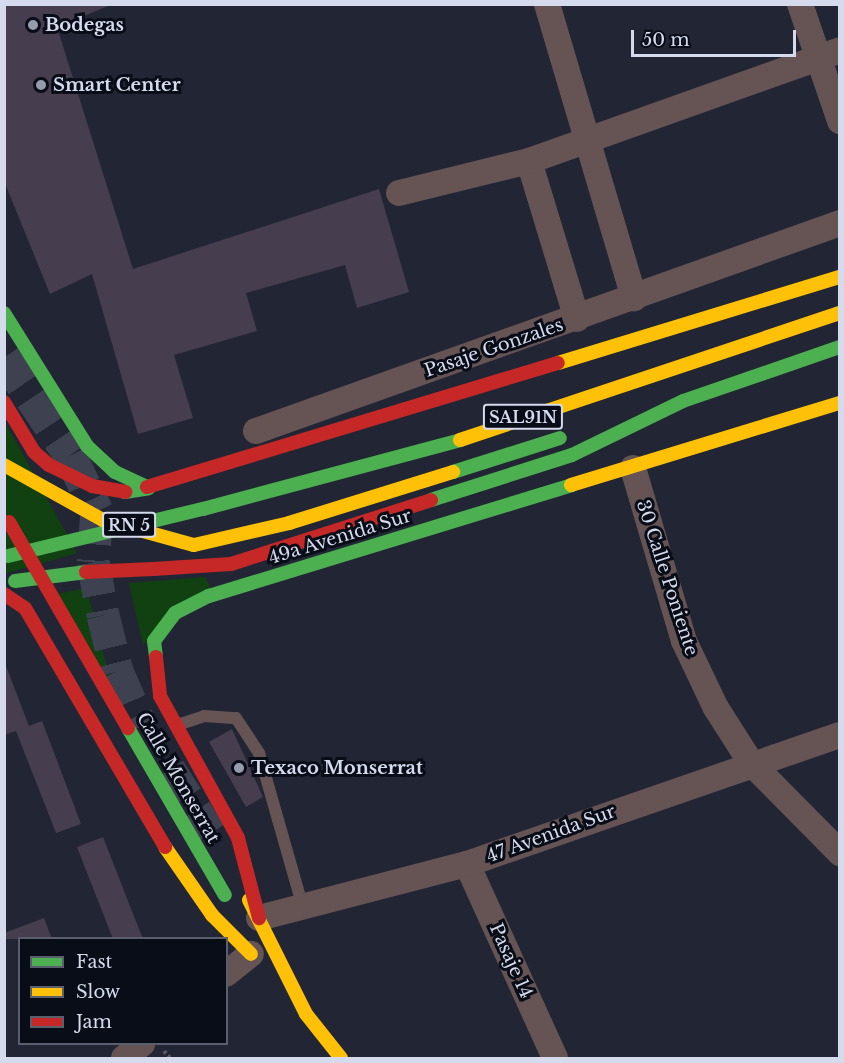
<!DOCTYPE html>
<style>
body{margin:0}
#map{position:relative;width:844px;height:1063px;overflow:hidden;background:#222634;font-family:"Libre Baskerville",serif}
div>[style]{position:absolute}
.green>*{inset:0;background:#114011}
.building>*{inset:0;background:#463d4e}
.secondary-tunnel>*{height:33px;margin-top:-16.5px;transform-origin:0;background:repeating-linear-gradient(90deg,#3d4150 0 33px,transparent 0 49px)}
.path>*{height:4px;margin-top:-2px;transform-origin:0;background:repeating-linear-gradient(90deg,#60565a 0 3px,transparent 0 6px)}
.lane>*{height:12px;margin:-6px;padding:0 6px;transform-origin:6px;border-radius:6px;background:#655453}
.street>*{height:26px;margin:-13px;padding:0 13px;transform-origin:13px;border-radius:13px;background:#655453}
.fast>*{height:14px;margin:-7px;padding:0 7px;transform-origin:7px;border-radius:7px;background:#4caf50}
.slow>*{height:14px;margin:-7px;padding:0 7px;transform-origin:7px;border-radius:7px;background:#ffc107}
.jam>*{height:14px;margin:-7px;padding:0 7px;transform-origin:7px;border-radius:7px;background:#c62828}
.fast-bridge>*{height:14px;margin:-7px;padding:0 7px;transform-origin:7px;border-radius:7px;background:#4caf50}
.slow-bridge>*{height:14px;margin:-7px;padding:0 7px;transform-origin:7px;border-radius:7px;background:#ffc107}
.jam-bridge>*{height:14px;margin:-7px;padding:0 7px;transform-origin:7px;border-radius:7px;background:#c62828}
.dots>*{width:16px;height:16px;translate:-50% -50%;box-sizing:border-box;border:3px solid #090d18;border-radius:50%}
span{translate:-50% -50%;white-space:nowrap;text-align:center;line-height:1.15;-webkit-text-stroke:6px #090d18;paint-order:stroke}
.shield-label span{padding:2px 4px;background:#090d18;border:2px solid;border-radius:4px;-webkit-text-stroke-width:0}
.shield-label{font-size:16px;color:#d5dbec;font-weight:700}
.poi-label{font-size:18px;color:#d5dbec;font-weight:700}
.left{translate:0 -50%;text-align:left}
.street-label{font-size:18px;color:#d5dbec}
.frame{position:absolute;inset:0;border:6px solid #d5dbec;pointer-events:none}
.legend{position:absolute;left:18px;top:937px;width:210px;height:108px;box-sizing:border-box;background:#090d18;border:2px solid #5b5f6d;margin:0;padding:8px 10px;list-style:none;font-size:18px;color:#d5dbec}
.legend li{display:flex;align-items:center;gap:12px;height:30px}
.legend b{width:30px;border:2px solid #5b5f6d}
.scale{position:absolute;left:631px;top:30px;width:165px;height:27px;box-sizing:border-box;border:3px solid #d5dbec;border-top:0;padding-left:8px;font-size:18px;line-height:21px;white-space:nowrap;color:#d5dbec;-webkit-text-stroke:4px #090d18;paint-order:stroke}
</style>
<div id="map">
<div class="green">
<div style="clip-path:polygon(4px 420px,77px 553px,4px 574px)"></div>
<div style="clip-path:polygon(205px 577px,211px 588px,143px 645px,129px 583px)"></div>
<div style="clip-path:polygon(86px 588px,96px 623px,112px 688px,57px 594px)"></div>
</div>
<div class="building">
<div style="clip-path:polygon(4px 4px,113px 4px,57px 27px,133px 269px,379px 189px,409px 292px,357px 308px,345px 265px,246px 293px,257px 331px,174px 355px,193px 418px,138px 434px,92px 274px,50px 294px,4px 181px)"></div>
<div style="clip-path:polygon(6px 666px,29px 726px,42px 721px,81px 824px,56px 833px,16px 731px,4px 735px)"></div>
<div style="clip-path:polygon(232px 729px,263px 797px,246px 807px,209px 742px)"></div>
<div style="clip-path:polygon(103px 837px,128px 901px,143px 939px,113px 939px,77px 847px)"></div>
<div style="clip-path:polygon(44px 918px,52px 939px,4px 939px,4px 933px)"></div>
</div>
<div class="secondary-tunnel">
<div style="left:4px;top:357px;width:118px;rotate:56deg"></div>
<div style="left:70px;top:455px;width:62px;rotate:64.3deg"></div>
<div style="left:97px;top:511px;width:51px;rotate:94.5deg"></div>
<div style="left:93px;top:562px;width:54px;rotate:79.3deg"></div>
<div style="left:103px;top:615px;width:58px;rotate:76deg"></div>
<div style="left:117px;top:671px;width:60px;rotate:66.4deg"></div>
<div style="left:169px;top:769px;width:76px;rotate:57.4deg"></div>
</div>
<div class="path">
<div style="left:164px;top:1051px;width:9px;rotate:49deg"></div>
</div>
<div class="lane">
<div style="left:177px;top:725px;width:28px;rotate:-18deg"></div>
<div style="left:204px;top:716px;width:32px;rotate:4deg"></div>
<div style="left:236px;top:718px;width:42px;rotate:56.7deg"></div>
<div style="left:259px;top:753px;width:160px;rotate:74.1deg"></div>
</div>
<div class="street">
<div style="left:547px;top:4px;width:307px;rotate:73.5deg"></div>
<div style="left:800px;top:4px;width:124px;rotate:71.1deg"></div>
<div style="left:529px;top:161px;width:165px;rotate:73.1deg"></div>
<div style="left:399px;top:193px;width:134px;rotate:-13.8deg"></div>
<div style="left:529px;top:161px;width:330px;rotate:-19.6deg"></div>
<div style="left:256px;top:431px;width:620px;rotate:-19.6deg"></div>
<div style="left:633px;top:468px;width:180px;rotate:73.6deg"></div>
<div style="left:684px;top:641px;width:74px;rotate:64.5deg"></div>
<div style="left:716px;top:708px;width:65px;rotate:57.5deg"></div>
<div style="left:751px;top:763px;width:127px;rotate:45.3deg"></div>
<div style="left:467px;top:864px;width:213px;rotate:65.6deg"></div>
<div style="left:259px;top:918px;width:215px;rotate:-14.6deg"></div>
<div style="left:467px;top:864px;width:395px;rotate:-19.1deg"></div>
<div style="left:226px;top:974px;width:32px;rotate:-39deg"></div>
<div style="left:124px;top:1058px;width:23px;rotate:-38deg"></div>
</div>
<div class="fast">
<div style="left:4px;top:313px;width:157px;rotate:58deg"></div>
<div style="left:87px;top:446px;width:38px;rotate:43deg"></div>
<div style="left:115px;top:472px;width:35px;rotate:25deg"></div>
<div style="left:125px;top:492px;width:24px;rotate:-9deg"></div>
<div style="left:431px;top:500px;width:148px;rotate:-17.7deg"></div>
<div style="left:572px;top:455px;width:123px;rotate:-25.9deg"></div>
<div style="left:683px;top:401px;width:166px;rotate:-19deg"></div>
<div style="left:203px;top:509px;width:266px;rotate:-15deg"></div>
<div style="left:15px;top:581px;width:72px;rotate:-7.2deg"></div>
<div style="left:156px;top:657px;width:16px;rotate:-97deg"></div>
<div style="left:154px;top:641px;width:35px;rotate:-53deg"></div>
<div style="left:175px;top:613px;width:38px;rotate:-27deg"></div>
<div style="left:209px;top:596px;width:379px;rotate:-17deg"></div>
</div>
<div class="slow">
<div style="left:558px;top:363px;width:295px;rotate:-17deg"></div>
<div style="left:460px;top:440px;width:401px;rotate:-18.5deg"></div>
<div style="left:571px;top:485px;width:281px;rotate:-17deg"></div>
<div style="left:165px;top:847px;width:83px;rotate:55.3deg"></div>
<div style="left:212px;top:915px;width:55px;rotate:45deg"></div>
<div style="left:249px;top:900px;width:127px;rotate:63.4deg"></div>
<div style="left:306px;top:1014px;width:56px;rotate:51.5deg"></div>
</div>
<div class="jam">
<div style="left:147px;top:487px;width:429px;rotate:-16.8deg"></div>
<div style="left:153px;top:569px;width:78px;rotate:-3.7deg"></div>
<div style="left:231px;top:564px;width:210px;rotate:-17.7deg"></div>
<div style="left:4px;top:594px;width:25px;rotate:34deg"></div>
<div style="left:25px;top:608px;width:277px;rotate:59.6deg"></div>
<div style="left:156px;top:657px;width:39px;rotate:84deg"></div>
<div style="left:160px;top:696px;width:162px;rotate:61.2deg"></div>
<div style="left:238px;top:838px;width:83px;rotate:75.3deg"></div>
</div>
<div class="fast-bridge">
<div style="left:453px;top:472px;width:112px;rotate:-17.6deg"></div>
<div style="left:8px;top:556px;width:201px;rotate:-13.6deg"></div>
<div style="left:128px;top:728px;width:193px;rotate:59.9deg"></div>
</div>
<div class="slow-bridge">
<div style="left:4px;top:465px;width:113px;rotate:29.1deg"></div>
<div style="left:103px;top:520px;width:94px;rotate:15.4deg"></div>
<div style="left:194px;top:545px;width:98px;rotate:-13deg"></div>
<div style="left:289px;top:523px;width:172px;rotate:-17.3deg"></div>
</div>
<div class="jam-bridge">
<div style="left:4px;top:402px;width:58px;rotate:59deg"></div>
<div style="left:34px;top:452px;width:20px;rotate:41deg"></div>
<div style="left:49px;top:465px;width:48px;rotate:26deg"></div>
<div style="left:92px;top:486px;width:34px;rotate:10deg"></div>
<div style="left:9px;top:522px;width:238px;rotate:60deg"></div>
<div style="left:86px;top:572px;width:67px;rotate:-2.6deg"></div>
</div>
<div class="dots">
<div style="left:33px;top:25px;background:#969cac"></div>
<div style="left:41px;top:85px;background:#969cac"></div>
<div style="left:239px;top:768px;background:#969cac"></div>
</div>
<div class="shield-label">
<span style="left:523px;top:417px">SAL91N</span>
<span style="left:129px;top:525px">RN 5</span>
</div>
<div class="poi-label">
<span class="left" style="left:45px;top:25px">Bodegas</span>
<span class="left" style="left:53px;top:85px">Smart Center</span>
<span class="left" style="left:251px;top:768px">Texaco Monserrat</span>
</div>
<div class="street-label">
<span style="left:494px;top:348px;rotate:-19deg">Pasaje Gonzales</span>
<span style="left:340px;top:537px;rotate:-17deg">49a Avenida Sur</span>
<span style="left:667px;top:578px;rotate:72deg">30 Calle Poniente</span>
<span style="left:178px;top:778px;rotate:60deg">Calle Monserrat</span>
<span style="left:551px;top:834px;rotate:-20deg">47 Avenida Sur</span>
<span style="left:511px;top:961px;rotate:66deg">Pasaje 14</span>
</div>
<div class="frame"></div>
<ul class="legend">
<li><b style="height:8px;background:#4caf50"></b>Fast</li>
<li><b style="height:8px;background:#ffc107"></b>Slow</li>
<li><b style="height:8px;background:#c62828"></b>Jam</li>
</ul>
<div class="scale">50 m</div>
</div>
